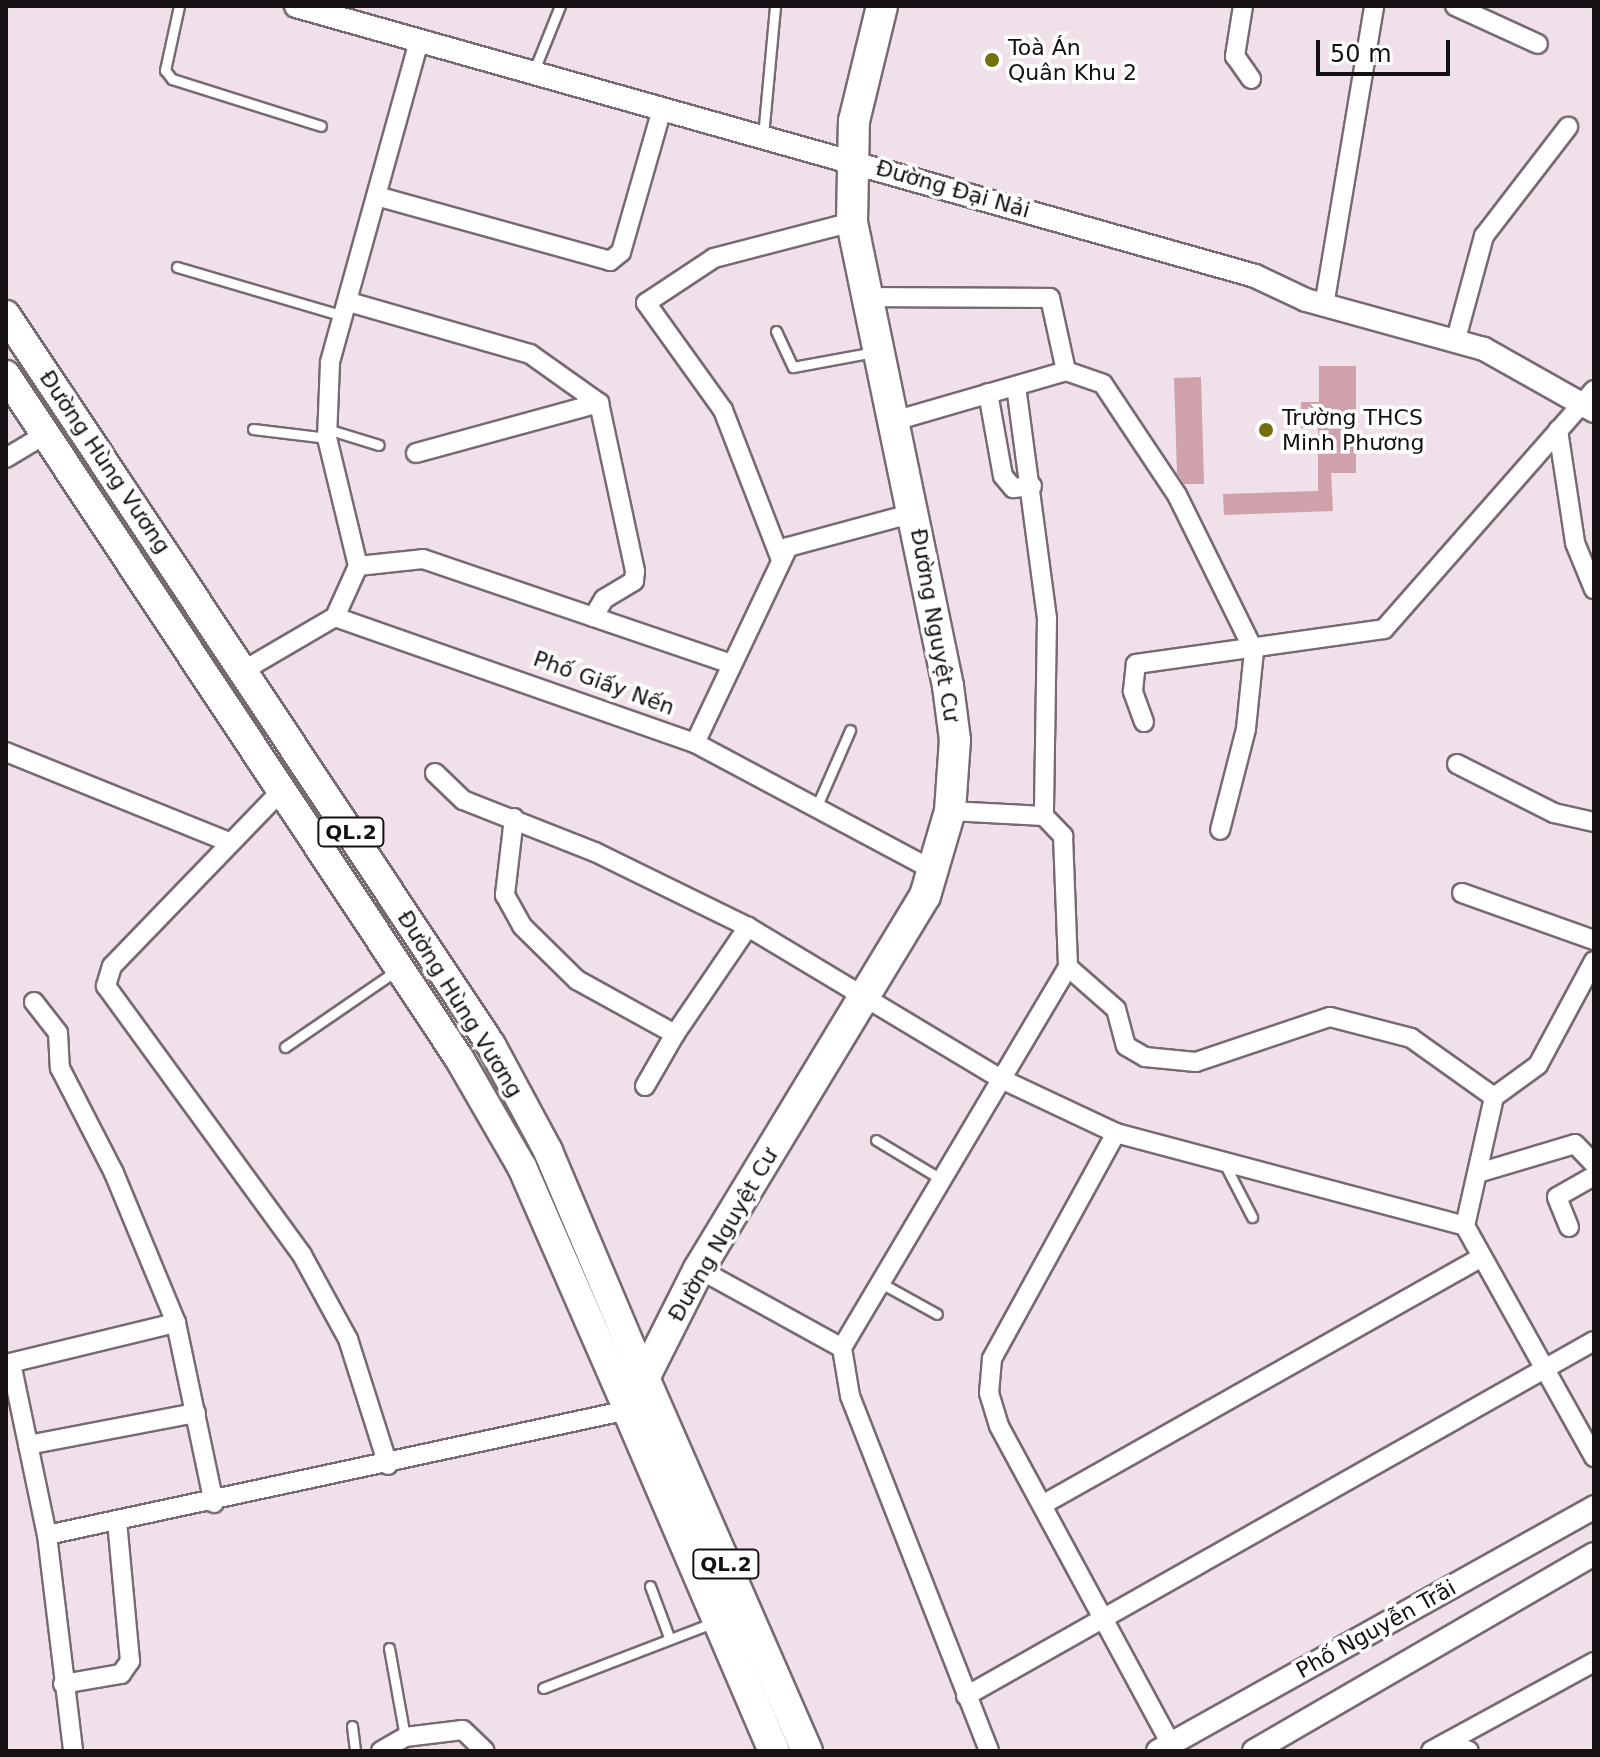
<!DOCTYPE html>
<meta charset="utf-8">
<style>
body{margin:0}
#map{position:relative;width:1600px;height:1757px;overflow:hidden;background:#f0e0ea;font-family:"DejaVu Sans",sans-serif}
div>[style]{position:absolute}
.building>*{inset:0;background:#cfa1ab}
.roads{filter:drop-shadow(2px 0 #776a72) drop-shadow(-2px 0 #776a72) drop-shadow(0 2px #776a72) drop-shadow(0 -2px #776a72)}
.service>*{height:9px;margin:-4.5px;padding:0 4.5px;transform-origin:4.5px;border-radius:4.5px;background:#fff}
.minor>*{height:18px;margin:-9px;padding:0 9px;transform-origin:9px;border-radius:9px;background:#fff}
.tertiary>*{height:22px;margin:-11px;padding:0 11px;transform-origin:11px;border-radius:11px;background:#fff}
.primary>*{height:28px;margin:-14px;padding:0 14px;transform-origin:14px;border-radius:14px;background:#fff}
.trunk>*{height:30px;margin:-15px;padding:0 15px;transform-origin:15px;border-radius:15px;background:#fff}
.dots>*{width:22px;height:22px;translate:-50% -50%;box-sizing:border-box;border:4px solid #fff;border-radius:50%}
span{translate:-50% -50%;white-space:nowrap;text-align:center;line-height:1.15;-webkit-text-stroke:7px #fff;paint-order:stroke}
.shield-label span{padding:2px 6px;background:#fff;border:2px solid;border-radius:6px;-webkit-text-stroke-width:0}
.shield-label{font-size:20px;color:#151014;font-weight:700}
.poi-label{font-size:22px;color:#151014}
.left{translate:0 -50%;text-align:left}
.street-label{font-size:22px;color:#151014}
.frame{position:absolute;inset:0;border:8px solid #151014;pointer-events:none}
.scale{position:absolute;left:1316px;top:40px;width:134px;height:36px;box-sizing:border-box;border:4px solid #151014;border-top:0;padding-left:10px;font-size:24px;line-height:28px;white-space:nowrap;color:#151014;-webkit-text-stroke:6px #fff;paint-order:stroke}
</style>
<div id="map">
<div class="building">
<div style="clip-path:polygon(1319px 366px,1356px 366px,1356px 473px,1331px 473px,1333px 511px,1224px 515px,1223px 494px,1318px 491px,1318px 428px,1301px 428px,1301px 402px,1319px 402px)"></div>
<div style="clip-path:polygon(1201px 377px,1204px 484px,1184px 484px,1177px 473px,1174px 378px)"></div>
</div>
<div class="roads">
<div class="service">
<div style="left:179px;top:6px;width:66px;rotate:102.3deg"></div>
<div style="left:165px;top:70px;width:11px;rotate:52deg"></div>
<div style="left:172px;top:79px;width:156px;rotate:17.5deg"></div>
<div style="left:533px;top:73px;width:72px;rotate:-68.1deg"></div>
<div style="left:763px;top:136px;width:131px;rotate:-84.7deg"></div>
<div style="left:177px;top:267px;width:174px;rotate:16.4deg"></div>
<div style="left:776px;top:331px;width:40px;rotate:65deg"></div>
<div style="left:793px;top:367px;width:82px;rotate:-10.5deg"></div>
<div style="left:253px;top:429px;width:75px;rotate:6.9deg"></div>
<div style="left:327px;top:429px;width:54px;rotate:17.1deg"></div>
<div style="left:816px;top:808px;width:85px;rotate:-66.4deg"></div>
<div style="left:285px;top:1047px;width:136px;rotate:-34.5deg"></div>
<div style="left:876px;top:1140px;width:74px;rotate:31.1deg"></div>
<div style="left:1224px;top:1163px;width:61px;rotate:62.6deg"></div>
<div style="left:879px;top:1282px;width:66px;rotate:28.9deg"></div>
<div style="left:650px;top:1586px;width:54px;rotate:69.6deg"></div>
<div style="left:389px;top:1648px;width:90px;rotate:79.8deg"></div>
<div style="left:543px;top:1688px;width:184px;rotate:-21deg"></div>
<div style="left:352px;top:1726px;width:25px;rotate:83deg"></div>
</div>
<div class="minor">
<div style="left:1243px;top:6px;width:51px;rotate:99.1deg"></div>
<div style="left:1235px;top:56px;width:28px;rotate:55deg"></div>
<div style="left:1455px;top:6px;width:91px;rotate:24.6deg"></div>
<div style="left:380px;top:197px;width:239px;rotate:15.5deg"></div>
<div style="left:610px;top:261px;width:14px;rotate:-39deg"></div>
<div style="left:621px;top:252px;width:149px;rotate:-74deg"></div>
<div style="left:865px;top:297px;width:185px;rotate:0.3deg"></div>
<div style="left:1050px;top:298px;width:75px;rotate:77.6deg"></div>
<div style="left:349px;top:302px;width:188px;rotate:16deg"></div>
<div style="left:530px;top:354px;width:85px;rotate:35.4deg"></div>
<div style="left:599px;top:403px;width:172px;rotate:77.9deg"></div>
<div style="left:635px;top:571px;width:10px;rotate:96deg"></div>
<div style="left:634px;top:581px;width:35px;rotate:149deg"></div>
<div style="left:604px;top:599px;width:21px;rotate:121deg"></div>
<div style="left:1324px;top:306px;width:304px;rotate:-80.5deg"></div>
<div style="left:1456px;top:339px;width:107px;rotate:-74.8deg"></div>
<div style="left:1484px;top:236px;width:138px;rotate:-52.4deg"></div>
<div style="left:1016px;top:386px;width:234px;rotate:82.4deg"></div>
<div style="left:1047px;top:618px;width:198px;rotate:90.9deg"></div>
<div style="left:988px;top:393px;width:84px;rotate:79.8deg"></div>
<div style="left:1003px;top:476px;width:16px;rotate:50deg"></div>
<div style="left:1013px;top:488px;width:19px;rotate:-6deg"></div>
<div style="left:894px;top:421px;width:179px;rotate:-16.2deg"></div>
<div style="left:1066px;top:371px;width:39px;rotate:19deg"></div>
<div style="left:1103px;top:384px;width:133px;rotate:56.3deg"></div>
<div style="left:1177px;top:495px;width:174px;rotate:63.7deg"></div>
<div style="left:1254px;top:651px;width:78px;rotate:95.9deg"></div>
<div style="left:1246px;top:729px;width:104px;rotate:104.4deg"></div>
<div style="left:1558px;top:430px;width:114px;rotate:81.4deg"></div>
<div style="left:1575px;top:543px;width:50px;rotate:67.6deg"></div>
<div style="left:416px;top:453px;width:190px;rotate:-15.3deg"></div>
<div style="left:6px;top:458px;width:47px;rotate:-31deg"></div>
<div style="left:780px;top:557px;width:158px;rotate:-111.2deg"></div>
<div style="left:723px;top:410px;width:132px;rotate:-125.7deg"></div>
<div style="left:646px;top:303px;width:82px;rotate:-33.5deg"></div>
<div style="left:714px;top:258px;width:143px;rotate:-14.6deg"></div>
<div style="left:358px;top:566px;width:65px;rotate:-6.1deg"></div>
<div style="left:423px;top:559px;width:325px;rotate:18.8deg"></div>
<div style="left:335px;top:617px;width:56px;rotate:-65.7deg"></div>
<div style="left:358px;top:566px;width:132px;rotate:-103.6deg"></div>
<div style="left:327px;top:438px;width:76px;rotate:-87.7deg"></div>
<div style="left:330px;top:362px;width:333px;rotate:-74.5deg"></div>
<div style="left:246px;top:669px;width:103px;rotate:-30.3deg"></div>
<div style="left:335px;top:617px;width:381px;rotate:19.3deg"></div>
<div style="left:695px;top:743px;width:272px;rotate:28.1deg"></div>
<div style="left:1144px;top:722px;width:33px;rotate:-110deg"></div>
<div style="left:1133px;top:691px;width:27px;rotate:-84deg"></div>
<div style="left:1136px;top:664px;width:250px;rotate:-8deg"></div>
<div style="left:1384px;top:629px;width:318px;rotate:-48.7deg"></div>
<div style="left:695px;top:743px;width:217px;rotate:-64.6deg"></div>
<div style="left:788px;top:547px;width:131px;rotate:-15.1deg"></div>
<div style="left:6px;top:752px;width:240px;rotate:22deg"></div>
<div style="left:1457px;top:764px;width:109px;rotate:26.8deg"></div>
<div style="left:1554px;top:813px;width:41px;rotate:12.7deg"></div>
<div style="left:435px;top:773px;width:39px;rotate:44deg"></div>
<div style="left:463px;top:800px;width:142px;rotate:21.5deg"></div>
<div style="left:595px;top:852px;width:170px;rotate:26.1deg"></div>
<div style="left:748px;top:927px;width:293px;rotate:31deg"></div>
<div style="left:999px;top:1078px;width:129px;rotate:25.2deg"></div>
<div style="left:1116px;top:1133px;width:361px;rotate:14.9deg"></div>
<div style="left:1465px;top:1226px;width:265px;rotate:60.8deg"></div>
<div style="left:283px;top:789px;width:246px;rotate:134deg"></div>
<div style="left:112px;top:966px;width:21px;rotate:107deg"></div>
<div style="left:106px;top:986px;width:333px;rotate:53.9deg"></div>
<div style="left:302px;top:1255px;width:96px;rotate:61.3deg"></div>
<div style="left:348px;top:1339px;width:132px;rotate:72.4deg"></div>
<div style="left:950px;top:811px;width:94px;rotate:3deg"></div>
<div style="left:1044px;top:816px;width:28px;rotate:46deg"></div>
<div style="left:1063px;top:836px;width:131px;rotate:87.8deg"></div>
<div style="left:1068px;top:967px;width:443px;rotate:120.7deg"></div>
<div style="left:842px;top:1348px;width:49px;rotate:80.5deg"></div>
<div style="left:850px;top:1396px;width:381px;rotate:68.6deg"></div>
<div style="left:514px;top:818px;width:78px;rotate:96.7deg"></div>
<div style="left:505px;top:895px;width:35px;rotate:61deg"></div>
<div style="left:522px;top:926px;width:77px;rotate:44.5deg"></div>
<div style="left:577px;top:980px;width:112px;rotate:28.9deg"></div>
<div style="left:675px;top:1034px;width:130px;rotate:-55.7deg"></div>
<div style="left:1462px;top:893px;width:140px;rotate:19.6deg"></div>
<div style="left:1068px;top:967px;width:64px;rotate:41.2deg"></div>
<div style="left:1116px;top:1009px;width:38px;rotate:75deg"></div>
<div style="left:1126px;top:1046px;width:22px;rotate:30deg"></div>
<div style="left:1145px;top:1057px;width:51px;rotate:5.6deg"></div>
<div style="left:1196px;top:1062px;width:141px;rotate:-18.6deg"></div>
<div style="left:1330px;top:1017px;width:84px;rotate:14.5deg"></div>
<div style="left:1411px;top:1038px;width:102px;rotate:35.4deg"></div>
<div style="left:34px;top:1002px;width:39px;rotate:52deg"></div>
<div style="left:58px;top:1033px;width:35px;rotate:87deg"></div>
<div style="left:60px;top:1068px;width:118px;rotate:62.8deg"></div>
<div style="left:114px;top:1173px;width:162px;rotate:67.5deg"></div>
<div style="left:176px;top:1323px;width:184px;rotate:78.1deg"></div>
<div style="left:645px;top:1086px;width:60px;rotate:-60deg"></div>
<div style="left:1494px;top:1097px;width:54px;rotate:-36deg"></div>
<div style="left:1538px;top:1065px;width:118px;rotate:-61.7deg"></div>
<div style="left:1116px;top:1133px;width:258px;rotate:118.8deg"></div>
<div style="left:992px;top:1359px;width:34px;rotate:95deg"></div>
<div style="left:989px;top:1393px;width:34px;rotate:73deg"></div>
<div style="left:999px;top:1426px;width:370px;rotate:61.6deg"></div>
<div style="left:1478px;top:1173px;width:101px;rotate:-16.6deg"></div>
<div style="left:1575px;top:1144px;width:28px;rotate:46deg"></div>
<div style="left:1465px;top:1226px;width:132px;rotate:-77.3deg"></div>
<div style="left:1569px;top:1227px;width:32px;rotate:-112deg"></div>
<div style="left:1557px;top:1197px;width:43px;rotate:-29.6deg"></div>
<div style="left:699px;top:1269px;width:163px;rotate:28.9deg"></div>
<div style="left:11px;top:1363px;width:176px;rotate:78.2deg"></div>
<div style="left:47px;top:1535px;width:218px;rotate:83.1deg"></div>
<div style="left:6px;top:1364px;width:175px;rotate:-13.6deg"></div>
<div style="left:28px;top:1445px;width:171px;rotate:-10.8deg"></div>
<div style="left:1042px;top:1505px;width:505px;rotate:-29.41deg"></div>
<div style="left:47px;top:1535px;width:594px;rotate:-12.14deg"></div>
<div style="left:63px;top:1684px;width:59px;rotate:-9.8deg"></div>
<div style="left:121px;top:1674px;width:16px;rotate:-55deg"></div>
<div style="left:130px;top:1661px;width:140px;rotate:-95.3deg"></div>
<div style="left:966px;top:1696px;width:721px;rotate:-29.48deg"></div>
<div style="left:1446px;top:1743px;width:24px;rotate:19deg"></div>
<div style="left:381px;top:1751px;width:28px;rotate:-30deg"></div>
<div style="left:405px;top:1737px;width:58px;rotate:-6.9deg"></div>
<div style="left:463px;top:1730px;width:30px;rotate:44deg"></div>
<div style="left:1431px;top:1751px;width:186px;rotate:-28.6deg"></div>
</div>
<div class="tertiary">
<div style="left:296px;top:6px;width:996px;rotate:15.72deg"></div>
<div style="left:1255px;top:276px;width:56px;rotate:25.2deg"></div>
<div style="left:1306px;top:300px;width:185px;rotate:15.4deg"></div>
<div style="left:1484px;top:349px;width:126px;rotate:29.4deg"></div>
<div style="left:1158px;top:1751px;width:500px;rotate:-29.2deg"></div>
<div style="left:1254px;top:1751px;width:393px;rotate:-30.1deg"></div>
</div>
<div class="primary">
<div style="left:6px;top:315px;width:876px;rotate:56.4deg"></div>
<div style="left:491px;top:1045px;width:120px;rotate:61.7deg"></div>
<div style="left:548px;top:1151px;width:246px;rotate:67.1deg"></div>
<div style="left:6px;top:375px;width:820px;rotate:56.45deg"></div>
<div style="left:459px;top:1058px;width:126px;rotate:60deg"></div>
<div style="left:522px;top:1167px;width:265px;rotate:66.4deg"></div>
</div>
<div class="trunk">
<div style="left:644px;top:1378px;width:407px;rotate:66.4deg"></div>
<div style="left:774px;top:1751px;width:371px;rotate:-113.2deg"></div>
<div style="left:628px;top:1410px;width:158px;rotate:-63.3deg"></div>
<div style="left:699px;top:1269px;width:436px;rotate:-58.8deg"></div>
<div style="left:925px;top:896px;width:89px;rotate:-73.6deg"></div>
<div style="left:950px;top:811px;width:71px;rotate:-86deg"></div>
<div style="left:955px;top:740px;width:54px;rotate:-97.4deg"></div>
<div style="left:948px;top:686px;width:474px;rotate:-101.7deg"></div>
<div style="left:852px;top:222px;width:101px;rotate:-88.9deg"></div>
<div style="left:854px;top:121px;width:118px;rotate:-76.3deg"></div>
</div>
</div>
<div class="dots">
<div style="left:992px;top:60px;background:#766f0e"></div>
<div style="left:1266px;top:430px;background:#766f0e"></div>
</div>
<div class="shield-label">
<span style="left:351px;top:832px">QL.2</span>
<span style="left:726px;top:1564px">QL.2</span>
</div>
<div class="poi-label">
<span class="left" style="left:1008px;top:60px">Toà Án<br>Quân Khu 2</span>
<span class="left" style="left:1282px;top:430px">Trường THCS<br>Minh Phương</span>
</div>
<div class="street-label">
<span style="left:953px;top:189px;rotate:16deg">Đường Đại Nải</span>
<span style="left:105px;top:462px;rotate:56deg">Đường Hùng Vương</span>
<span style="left:935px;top:625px;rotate:80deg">Đường Nguyệt Cư</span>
<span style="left:604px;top:683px;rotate:20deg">Phố Giấy Nến</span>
<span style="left:460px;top:1004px;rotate:58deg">Đường Hùng Vương</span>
<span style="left:723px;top:1235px;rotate:-60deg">Đường Nguyệt Cư</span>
<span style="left:1376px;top:1629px;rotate:-29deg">Phố Nguyễn Trãi</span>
</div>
<div class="frame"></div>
<div class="scale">50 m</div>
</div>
